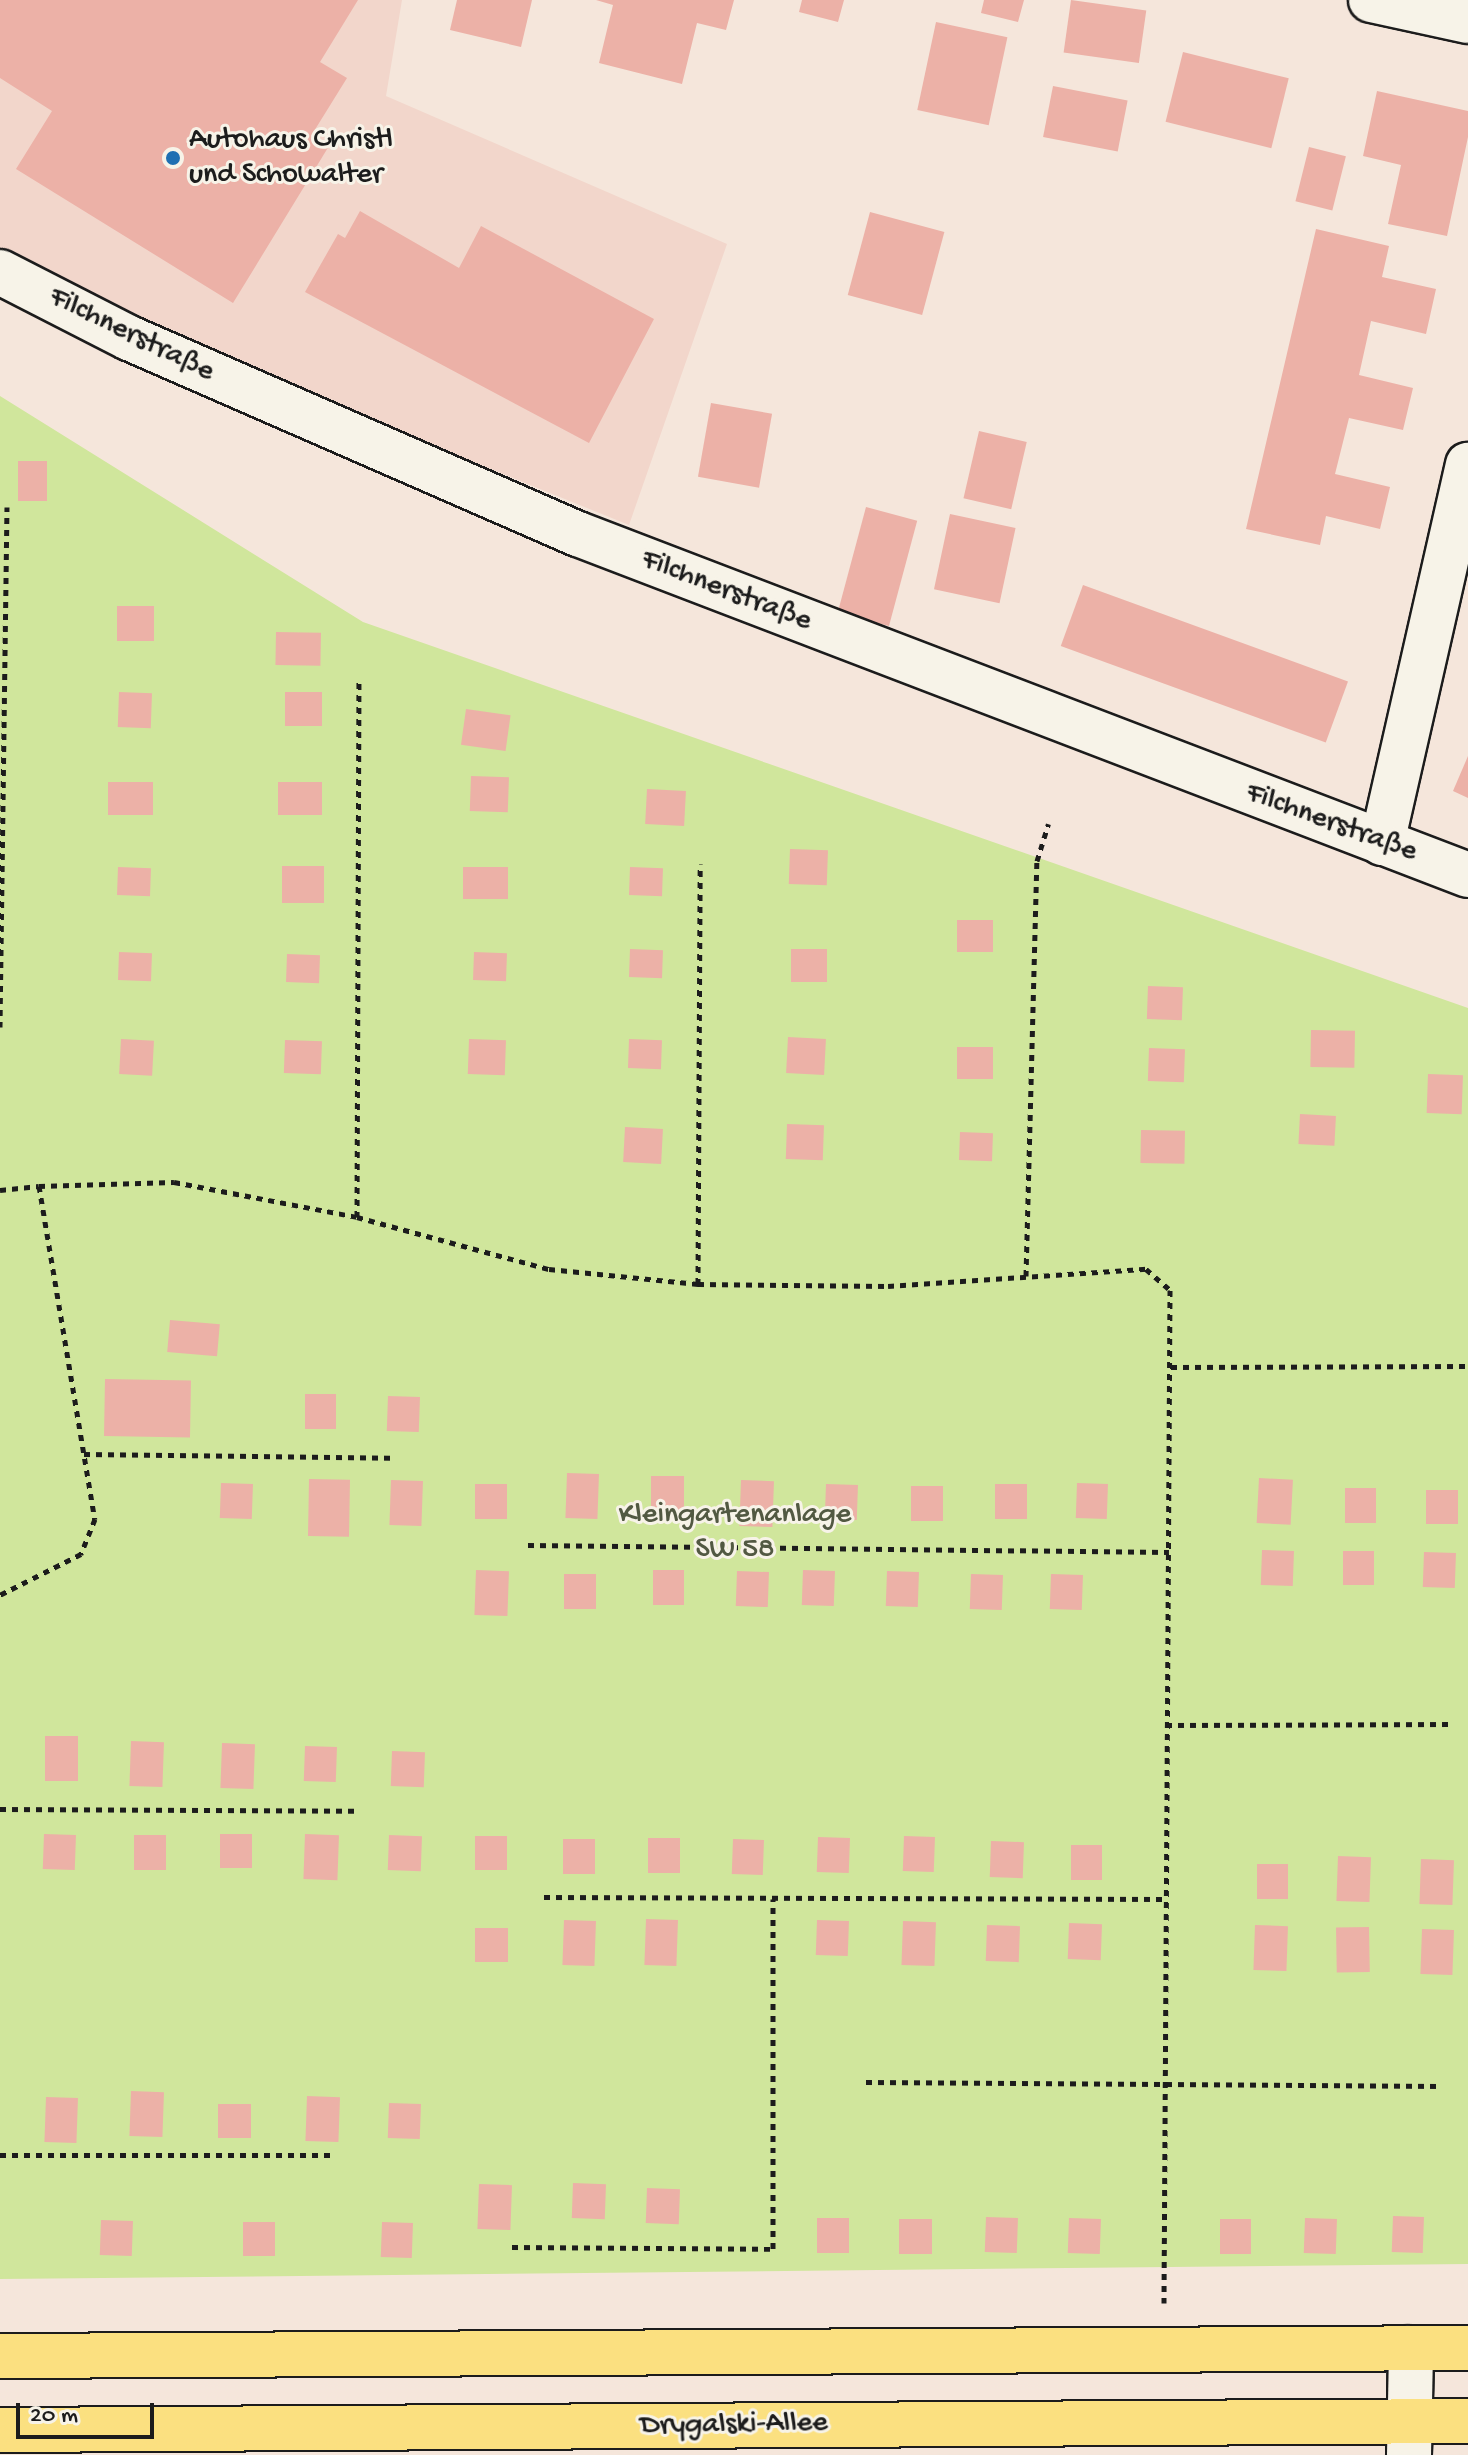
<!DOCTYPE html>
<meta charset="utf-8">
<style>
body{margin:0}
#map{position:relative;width:1468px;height:2455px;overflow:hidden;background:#f5e6db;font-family:"Gochi Hand",sans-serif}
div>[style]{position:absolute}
.built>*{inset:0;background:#f2d6cb}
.green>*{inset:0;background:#d0e69c}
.building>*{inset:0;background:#ecb1a7;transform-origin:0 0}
.path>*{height:5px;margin-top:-2.5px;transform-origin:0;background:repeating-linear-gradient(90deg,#1c1c1c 0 6px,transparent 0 12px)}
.roads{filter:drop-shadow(2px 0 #1c1c1c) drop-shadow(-2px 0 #1c1c1c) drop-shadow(0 2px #1c1c1c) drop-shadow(0 -2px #1c1c1c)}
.minor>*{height:44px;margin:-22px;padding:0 22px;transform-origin:22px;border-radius:22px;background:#f7f3e8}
.major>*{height:44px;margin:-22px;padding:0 22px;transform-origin:22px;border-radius:22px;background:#fbe080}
.dots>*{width:22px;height:22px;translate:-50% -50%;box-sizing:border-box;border:4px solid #f7f3e8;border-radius:50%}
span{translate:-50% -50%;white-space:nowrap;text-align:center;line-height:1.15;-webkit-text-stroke:6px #f7f3e8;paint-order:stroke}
.poi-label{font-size:30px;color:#1c1c1c}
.left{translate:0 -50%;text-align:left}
.street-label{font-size:30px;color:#1c1c1c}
.park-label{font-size:30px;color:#525942}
.scale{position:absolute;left:16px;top:2403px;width:138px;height:36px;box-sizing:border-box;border:4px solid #1c1c1c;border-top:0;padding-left:10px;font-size:24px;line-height:28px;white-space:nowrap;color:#1c1c1c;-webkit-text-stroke:6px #f7f3e8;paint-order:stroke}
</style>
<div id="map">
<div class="built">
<div style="clip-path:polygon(0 0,402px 0,386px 96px,727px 244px,629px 525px,136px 325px,0 251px)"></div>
</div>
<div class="green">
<div style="clip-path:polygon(0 396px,363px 622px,1468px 1008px,1468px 2264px,0 2279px)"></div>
</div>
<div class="building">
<div style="clip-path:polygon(0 0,358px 0,320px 62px,347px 78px,311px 136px,329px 146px,233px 303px,16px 169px,52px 111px,0 78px)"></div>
<div style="clip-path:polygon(457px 0,532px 0,521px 47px,450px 30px)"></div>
<div style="clip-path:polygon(596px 0,734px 0,726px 30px,697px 23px,682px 84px,599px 63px,613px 5px)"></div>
<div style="clip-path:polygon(802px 0,844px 0,838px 22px,799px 12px)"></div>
<div style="clip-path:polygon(984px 0,1024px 0,1018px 22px,981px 13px)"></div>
<div style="left:1071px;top:0;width:76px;height:53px;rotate:8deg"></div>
<div style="left:936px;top:22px;width:73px;height:90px;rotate:12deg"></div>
<div style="left:1183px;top:52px;width:109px;height:72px;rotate:14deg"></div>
<div style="left:1053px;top:86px;width:76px;height:52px;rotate:11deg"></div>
<div style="clip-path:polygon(1377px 91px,1468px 111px,1468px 137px,1447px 236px,1388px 224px,1401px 165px,1363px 156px)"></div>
<div style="left:1309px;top:147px;width:38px;height:56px;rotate:14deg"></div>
<div style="clip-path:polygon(360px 211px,459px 268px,481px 226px,654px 319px,589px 443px,305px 292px,338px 234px,345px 238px)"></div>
<div style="left:870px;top:212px;width:77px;height:86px;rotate:15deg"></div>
<div style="clip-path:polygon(1316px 229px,1389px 246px,1382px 277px,1436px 289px,1426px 334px,1371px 321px,1359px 375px,1413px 388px,1403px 430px,1349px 418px,1335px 474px,1390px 487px,1380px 529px,1326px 516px,1320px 545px,1246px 529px)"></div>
<div style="left:711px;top:403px;width:62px;height:75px;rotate:10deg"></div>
<div style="left:979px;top:431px;width:49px;height:69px;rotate:13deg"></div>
<div style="left:18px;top:461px;width:29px;height:40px"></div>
<div style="left:866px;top:507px;width:53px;height:109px;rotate:15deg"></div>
<div style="left:950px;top:514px;width:67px;height:77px;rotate:12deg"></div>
<div style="left:1083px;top:585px;width:282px;height:65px;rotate:20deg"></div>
<div style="left:117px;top:606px;width:37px;height:35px"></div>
<div style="left:276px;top:632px;width:45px;height:33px;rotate:1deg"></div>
<div style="left:119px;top:692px;width:33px;height:35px;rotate:2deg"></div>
<div style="left:285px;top:692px;width:37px;height:34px"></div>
<div style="left:466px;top:709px;width:45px;height:36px;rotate:8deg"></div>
<div style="clip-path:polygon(1468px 756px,1468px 798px,1453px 791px)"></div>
<div style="left:471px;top:776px;width:38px;height:35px;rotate:2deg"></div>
<div style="left:108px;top:782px;width:45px;height:33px"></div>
<div style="left:278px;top:782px;width:44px;height:33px"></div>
<div style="left:647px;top:789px;width:39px;height:35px;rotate:3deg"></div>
<div style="left:790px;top:849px;width:38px;height:35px;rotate:2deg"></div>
<div style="left:282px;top:866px;width:42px;height:37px"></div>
<div style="left:118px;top:867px;width:33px;height:28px;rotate:2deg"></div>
<div style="left:463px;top:867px;width:45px;height:32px"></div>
<div style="left:630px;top:867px;width:33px;height:28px;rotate:2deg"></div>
<div style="left:957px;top:920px;width:36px;height:32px"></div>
<div style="left:630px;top:949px;width:33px;height:28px;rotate:2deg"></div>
<div style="left:791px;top:949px;width:36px;height:33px"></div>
<div style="left:119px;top:952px;width:33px;height:28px;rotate:2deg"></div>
<div style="left:474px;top:952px;width:33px;height:28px;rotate:2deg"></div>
<div style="left:287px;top:954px;width:33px;height:28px;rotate:2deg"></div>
<div style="left:1148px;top:986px;width:35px;height:33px;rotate:2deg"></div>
<div style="left:1311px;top:1030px;width:44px;height:37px;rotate:1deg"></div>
<div style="left:788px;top:1037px;width:38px;height:36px;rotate:3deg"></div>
<div style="left:121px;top:1039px;width:33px;height:35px;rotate:3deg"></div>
<div style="left:469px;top:1039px;width:37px;height:35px;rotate:2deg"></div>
<div style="left:629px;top:1039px;width:33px;height:29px;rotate:2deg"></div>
<div style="left:285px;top:1040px;width:37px;height:33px;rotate:2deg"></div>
<div style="left:957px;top:1047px;width:36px;height:32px"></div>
<div style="left:1149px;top:1048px;width:36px;height:33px;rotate:2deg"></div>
<div style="left:1428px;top:1074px;width:35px;height:39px;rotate:2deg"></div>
<div style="left:1300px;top:1114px;width:36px;height:30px;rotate:3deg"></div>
<div style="left:787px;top:1124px;width:37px;height:35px;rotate:2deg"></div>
<div style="left:625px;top:1127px;width:38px;height:35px;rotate:3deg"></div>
<div style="left:1141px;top:1130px;width:44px;height:33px;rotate:1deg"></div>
<div style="left:960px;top:1132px;width:33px;height:28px;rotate:2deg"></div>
<div style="left:170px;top:1320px;width:50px;height:32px;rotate:5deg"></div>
<div style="left:105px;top:1379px;width:86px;height:57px;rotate:1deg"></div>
<div style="left:305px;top:1394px;width:31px;height:35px"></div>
<div style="left:388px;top:1396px;width:32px;height:35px;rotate:2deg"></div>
<div style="left:567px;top:1473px;width:32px;height:45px;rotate:2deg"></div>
<div style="left:651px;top:1476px;width:33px;height:44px"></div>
<div style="left:1259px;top:1478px;width:34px;height:45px;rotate:3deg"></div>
<div style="left:309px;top:1479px;width:41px;height:57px;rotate:1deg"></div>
<div style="left:391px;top:1480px;width:32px;height:45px;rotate:2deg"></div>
<div style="left:741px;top:1480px;width:33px;height:46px;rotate:2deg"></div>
<div style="left:221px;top:1483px;width:32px;height:35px;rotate:2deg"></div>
<div style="left:1077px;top:1483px;width:31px;height:35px;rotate:2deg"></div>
<div style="left:475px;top:1484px;width:32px;height:35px"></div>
<div style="left:826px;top:1484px;width:32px;height:35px;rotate:2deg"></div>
<div style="left:995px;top:1484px;width:32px;height:35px"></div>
<div style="left:911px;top:1486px;width:32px;height:35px"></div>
<div style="left:1345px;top:1488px;width:31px;height:35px"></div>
<div style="left:1426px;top:1490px;width:32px;height:34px"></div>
<div style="left:1262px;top:1550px;width:32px;height:35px;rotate:2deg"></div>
<div style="left:1343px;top:1551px;width:31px;height:34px"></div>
<div style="left:1424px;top:1552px;width:32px;height:35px;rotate:2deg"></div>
<div style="left:476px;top:1570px;width:33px;height:45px;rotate:2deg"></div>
<div style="left:653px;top:1570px;width:31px;height:35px"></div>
<div style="left:803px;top:1570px;width:32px;height:35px;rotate:2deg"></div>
<div style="left:737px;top:1571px;width:32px;height:35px;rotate:2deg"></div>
<div style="left:887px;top:1571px;width:32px;height:35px;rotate:2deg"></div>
<div style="left:564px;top:1574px;width:32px;height:35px"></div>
<div style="left:971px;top:1574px;width:32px;height:35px;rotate:2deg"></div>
<div style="left:1051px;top:1574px;width:32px;height:35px;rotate:2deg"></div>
<div style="left:45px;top:1736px;width:33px;height:45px"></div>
<div style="left:131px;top:1741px;width:33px;height:45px;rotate:2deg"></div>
<div style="left:222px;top:1743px;width:33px;height:45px;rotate:2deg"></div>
<div style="left:305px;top:1746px;width:32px;height:35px;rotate:2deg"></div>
<div style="left:392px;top:1751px;width:33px;height:35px;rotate:2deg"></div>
<div style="left:44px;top:1834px;width:32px;height:35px;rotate:2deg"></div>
<div style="left:220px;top:1834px;width:32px;height:34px"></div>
<div style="left:305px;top:1834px;width:34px;height:45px;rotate:2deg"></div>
<div style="left:134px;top:1835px;width:32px;height:35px"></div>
<div style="left:389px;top:1835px;width:33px;height:35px;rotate:2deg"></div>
<div style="left:475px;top:1836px;width:32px;height:34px"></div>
<div style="left:904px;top:1836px;width:31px;height:35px;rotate:2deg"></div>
<div style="left:818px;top:1837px;width:32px;height:35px;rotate:2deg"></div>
<div style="left:648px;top:1838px;width:32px;height:35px"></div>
<div style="left:563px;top:1839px;width:32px;height:35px"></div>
<div style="left:733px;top:1839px;width:31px;height:35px;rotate:2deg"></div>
<div style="left:991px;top:1841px;width:33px;height:36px;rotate:2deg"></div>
<div style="left:1071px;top:1845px;width:31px;height:35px"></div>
<div style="left:1338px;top:1856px;width:33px;height:45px;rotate:2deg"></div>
<div style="left:1421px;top:1859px;width:33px;height:45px;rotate:2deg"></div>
<div style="left:1257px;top:1864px;width:31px;height:35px"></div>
<div style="left:646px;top:1919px;width:32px;height:46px;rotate:2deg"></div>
<div style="left:564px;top:1920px;width:32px;height:45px;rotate:2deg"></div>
<div style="left:817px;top:1920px;width:32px;height:35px;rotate:2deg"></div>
<div style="left:903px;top:1921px;width:33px;height:44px;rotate:2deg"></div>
<div style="left:1069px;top:1923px;width:33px;height:36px;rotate:2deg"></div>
<div style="left:987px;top:1925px;width:33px;height:36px;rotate:2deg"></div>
<div style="left:1255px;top:1925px;width:33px;height:45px;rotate:2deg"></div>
<div style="left:1369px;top:1927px;width:45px;height:33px;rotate:89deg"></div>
<div style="left:475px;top:1928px;width:33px;height:34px"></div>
<div style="left:1422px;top:1929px;width:32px;height:45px;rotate:2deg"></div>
<div style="left:131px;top:2091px;width:33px;height:45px;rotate:2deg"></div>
<div style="left:307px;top:2096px;width:33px;height:45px;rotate:2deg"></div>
<div style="left:46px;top:2097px;width:32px;height:45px;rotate:2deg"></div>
<div style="left:389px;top:2103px;width:32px;height:35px;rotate:2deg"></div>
<div style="left:218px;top:2104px;width:33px;height:34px"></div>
<div style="left:573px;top:2183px;width:33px;height:35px;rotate:2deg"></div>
<div style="left:479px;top:2184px;width:33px;height:45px;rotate:2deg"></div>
<div style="left:647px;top:2188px;width:33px;height:35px;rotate:2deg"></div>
<div style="left:1393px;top:2216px;width:31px;height:36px;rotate:2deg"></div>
<div style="left:986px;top:2217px;width:32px;height:35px;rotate:2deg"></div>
<div style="left:817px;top:2218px;width:32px;height:35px"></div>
<div style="left:1069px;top:2218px;width:32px;height:35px;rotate:2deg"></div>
<div style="left:1305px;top:2218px;width:32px;height:35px;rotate:2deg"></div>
<div style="left:899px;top:2219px;width:33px;height:35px"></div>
<div style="left:1220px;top:2219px;width:31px;height:35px"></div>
<div style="left:101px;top:2220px;width:32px;height:35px;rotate:2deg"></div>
<div style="left:243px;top:2222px;width:32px;height:34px"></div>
<div style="left:382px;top:2222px;width:31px;height:35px;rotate:2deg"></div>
</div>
<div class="path">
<div style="left:0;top:1027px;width:520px;rotate:-89.23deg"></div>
<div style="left:39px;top:1186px;width:135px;rotate:-1.7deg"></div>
<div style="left:174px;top:1182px;width:186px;rotate:10.8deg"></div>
<div style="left:357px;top:1217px;width:199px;rotate:15.2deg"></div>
<div style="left:549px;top:1269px;width:150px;rotate:5.7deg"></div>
<div style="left:698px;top:1284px;width:190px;rotate:0.6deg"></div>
<div style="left:888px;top:1286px;width:259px;rotate:-3.8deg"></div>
<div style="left:1146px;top:1269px;width:32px;rotate:41deg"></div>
<div style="left:1170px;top:1290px;width:1013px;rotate:90.34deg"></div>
<div style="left:0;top:1190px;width:39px;rotate:-6deg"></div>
<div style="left:39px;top:1186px;width:338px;rotate:80.5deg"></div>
<div style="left:95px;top:1519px;width:38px;rotate:112deg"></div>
<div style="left:81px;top:1554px;width:91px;rotate:153.2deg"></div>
<div style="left:357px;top:1217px;width:535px;rotate:-89.79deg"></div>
<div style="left:1026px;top:1276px;width:415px;rotate:-88.5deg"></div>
<div style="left:1037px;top:861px;width:39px;rotate:-73deg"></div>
<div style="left:698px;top:1284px;width:420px;rotate:-89.7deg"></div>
<div style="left:1171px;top:1367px;width:297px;rotate:-0.2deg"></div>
<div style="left:84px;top:1454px;width:307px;rotate:0.7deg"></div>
<div style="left:528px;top:1545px;width:641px;rotate:0.63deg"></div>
<div style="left:1166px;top:1725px;width:286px;rotate:-0.2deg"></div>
<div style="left:0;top:1809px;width:356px;rotate:0.3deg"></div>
<div style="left:544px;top:1897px;width:620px;rotate:0.18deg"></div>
<div style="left:866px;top:2082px;width:574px;rotate:0.4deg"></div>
<div style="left:0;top:2155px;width:336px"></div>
<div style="left:512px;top:2247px;width:261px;rotate:0.4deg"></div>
<div style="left:773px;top:2249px;width:350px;rotate:-90deg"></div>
</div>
<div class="roads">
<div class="minor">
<div style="left:1371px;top:0;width:99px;rotate:12.2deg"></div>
<div style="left:0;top:272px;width:145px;rotate:27.1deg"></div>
<div style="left:129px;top:338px;width:490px;rotate:23.6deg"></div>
<div style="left:578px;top:534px;width:953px;rotate:20.96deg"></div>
<div style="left:1382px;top:843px;width:388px;rotate:-77.2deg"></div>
<div style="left:1409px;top:2455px;width:107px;rotate:-88.9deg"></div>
</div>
<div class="major">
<div style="left:0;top:2356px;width:1468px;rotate:-0.31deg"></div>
<div style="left:0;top:2430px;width:1468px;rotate:-0.35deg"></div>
</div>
</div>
<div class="dots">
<div style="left:173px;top:158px;background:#1f6fb2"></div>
</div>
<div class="poi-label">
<span class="left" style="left:189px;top:158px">Autohaus Christl<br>und Schowalter</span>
</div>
<div class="street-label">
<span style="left:131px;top:336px;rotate:26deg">Filchnerstraße</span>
<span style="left:726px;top:592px;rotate:21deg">Filchnerstraße</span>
<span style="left:1331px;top:824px;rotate:20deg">Filchnerstraße</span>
<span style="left:734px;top:2426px;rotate:-1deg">Drygalski-Allee</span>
</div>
<div class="park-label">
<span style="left:735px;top:1533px">Kleingartenanlage<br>SW 58</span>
</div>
<div class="scale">20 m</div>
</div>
